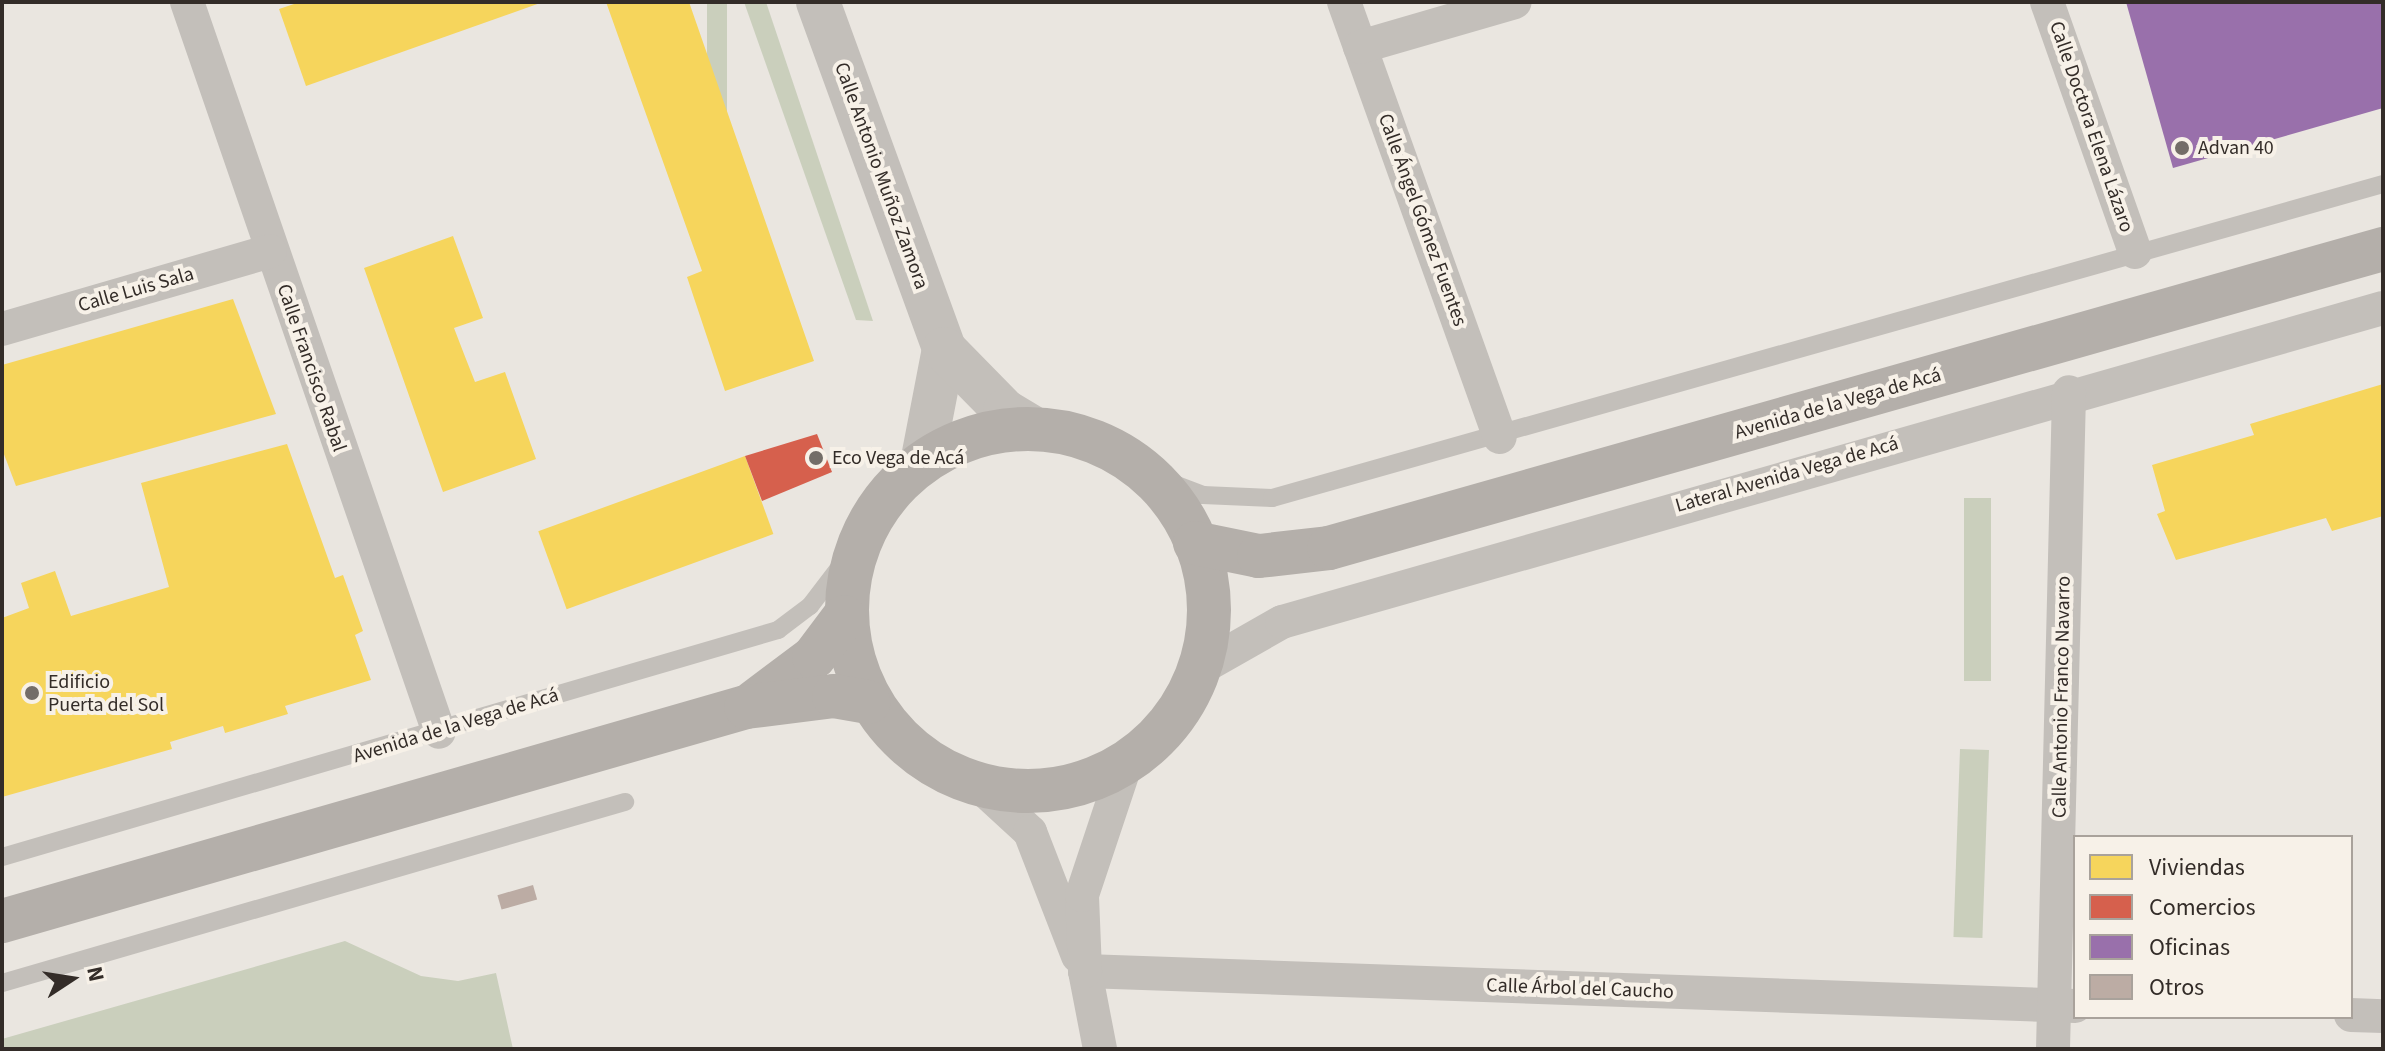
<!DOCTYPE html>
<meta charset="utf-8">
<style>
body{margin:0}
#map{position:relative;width:2385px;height:1051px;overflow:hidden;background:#eae6e0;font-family:"Source Sans 3",sans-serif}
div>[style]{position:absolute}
.green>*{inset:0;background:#cacfbc;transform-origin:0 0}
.homes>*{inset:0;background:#f6d55c;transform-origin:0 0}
.shops>*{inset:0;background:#d6604d}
.offices>*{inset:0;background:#9970ab}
.building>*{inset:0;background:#bcaca4;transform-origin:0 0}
.service>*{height:18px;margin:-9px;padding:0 9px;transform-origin:9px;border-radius:9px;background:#c3bfba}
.minor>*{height:34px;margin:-17px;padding:0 17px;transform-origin:17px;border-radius:17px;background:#c3bfba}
.tertiary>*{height:44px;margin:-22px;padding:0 22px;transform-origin:22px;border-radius:22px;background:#c3bfba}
.secondary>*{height:44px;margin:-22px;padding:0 22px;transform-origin:22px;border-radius:22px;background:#b4afaa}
.secondary>.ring{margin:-22px;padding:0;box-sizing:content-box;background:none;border:44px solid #b4afaa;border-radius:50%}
.dots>*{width:22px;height:22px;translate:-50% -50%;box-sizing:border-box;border:4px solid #f7f1e8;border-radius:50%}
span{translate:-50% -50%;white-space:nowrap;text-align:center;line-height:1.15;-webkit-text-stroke:8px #f7f1e8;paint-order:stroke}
.street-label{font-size:20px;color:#332c28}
.poi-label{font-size:20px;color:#332c28}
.left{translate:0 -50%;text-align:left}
.frame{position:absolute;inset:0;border:4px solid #332c28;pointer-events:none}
.legend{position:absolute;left:2073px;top:835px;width:280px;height:184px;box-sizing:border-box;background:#f7f1e8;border:2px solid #a9a29b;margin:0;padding:10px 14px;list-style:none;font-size:24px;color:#332c28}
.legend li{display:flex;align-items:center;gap:16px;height:40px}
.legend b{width:40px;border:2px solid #a9a29b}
.north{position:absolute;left:32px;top:939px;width:80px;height:80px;-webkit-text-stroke:6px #f7f1e8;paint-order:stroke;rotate:78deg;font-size:22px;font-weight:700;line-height:32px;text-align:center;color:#332c28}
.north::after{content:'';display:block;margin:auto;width:28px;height:36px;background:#332c28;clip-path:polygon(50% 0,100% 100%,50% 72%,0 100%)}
</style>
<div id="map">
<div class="green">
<div style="left:707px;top:2px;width:20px;height:325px"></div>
<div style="clip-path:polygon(744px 2px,766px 2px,873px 321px,856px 320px)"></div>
<div style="left:1964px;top:498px;width:27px;height:183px"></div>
<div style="left:1960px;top:749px;width:29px;height:188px;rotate:2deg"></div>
<div style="clip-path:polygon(345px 941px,421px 976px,458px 981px,496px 973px,513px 1049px,2px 1049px,2px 1039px)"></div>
</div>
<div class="homes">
<div style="clip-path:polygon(300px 2px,543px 2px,306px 86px,279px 9px)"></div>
<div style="clip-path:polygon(606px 2px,689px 2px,814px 361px,725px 391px,687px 277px,702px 271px)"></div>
<div style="clip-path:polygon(453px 236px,483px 318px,454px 328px,464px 354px,475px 382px,505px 372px,536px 459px,443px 492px,364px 268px)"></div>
<div style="clip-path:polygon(233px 299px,276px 414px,16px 486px,2px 449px,2px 365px)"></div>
<div style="clip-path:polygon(2383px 384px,2383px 516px,2332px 531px,2326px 518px,2176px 560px,2157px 514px,2165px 511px,2152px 465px,2254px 435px,2250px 424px)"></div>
<div style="clip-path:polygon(287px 444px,335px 578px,343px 575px,363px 631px,355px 635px,371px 680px,285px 706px,288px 714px,225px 733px,223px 726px,170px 742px,172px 749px,2px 797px,2px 618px,29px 608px,21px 583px,55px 571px,71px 616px,169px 587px,141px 483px)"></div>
<div style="left:745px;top:456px;width:83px;height:220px;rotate:70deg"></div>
</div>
<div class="shops">
<div style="clip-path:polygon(817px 434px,832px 472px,762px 501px,745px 456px)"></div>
</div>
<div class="offices">
<div style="clip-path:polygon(2126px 2px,2383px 2px,2383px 108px,2173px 168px)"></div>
</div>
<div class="building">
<div style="left:533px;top:885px;width:15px;height:37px;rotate:74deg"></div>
</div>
<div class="service">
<div style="left:1145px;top:473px;width:62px;rotate:20.8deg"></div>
<div style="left:1203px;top:495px;width:69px;rotate:2.5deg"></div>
<div style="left:1272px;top:498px;width:1155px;rotate:-15.78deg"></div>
<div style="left:2px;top:857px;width:809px;rotate:-16.31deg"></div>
<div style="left:778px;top:630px;width:40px;rotate:-37deg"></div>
<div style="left:810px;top:606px;width:96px;rotate:-52.7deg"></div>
<div style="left:2px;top:983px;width:649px;rotate:-16.2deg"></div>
</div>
<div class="minor">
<div style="left:187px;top:2px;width:772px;rotate:70.96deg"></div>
<div style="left:1344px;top:2px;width:462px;rotate:70.3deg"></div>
<div style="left:2047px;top:2px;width:265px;rotate:70.6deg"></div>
<div style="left:1360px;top:47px;width:161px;rotate:-16.2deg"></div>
<div style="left:2px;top:329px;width:279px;rotate:-16.2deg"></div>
<div style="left:1201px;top:668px;width:93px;rotate:-29.6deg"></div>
<div style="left:1282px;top:622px;width:1145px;rotate:-15.92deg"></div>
<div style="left:980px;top:786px;width:68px;rotate:42.6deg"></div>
<div style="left:1030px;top:832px;width:133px;rotate:68.8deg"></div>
<div style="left:1085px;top:971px;width:991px;rotate:2.02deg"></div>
<div style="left:2351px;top:1015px;width:32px;rotate:2deg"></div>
<div style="left:1100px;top:1049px;width:79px;rotate:-100.9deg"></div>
<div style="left:1085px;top:971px;width:76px;rotate:-92.3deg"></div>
<div style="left:1082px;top:895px;width:142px;rotate:-71.6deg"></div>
<div style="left:2053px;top:1049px;width:657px;rotate:-88.6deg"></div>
</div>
<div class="tertiary">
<div style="left:818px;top:2px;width:369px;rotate:70deg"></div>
<div style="left:944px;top:349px;width:116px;rotate:100.9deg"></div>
<div style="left:944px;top:349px;width:87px;rotate:45.5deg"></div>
<div style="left:1005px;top:411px;width:35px;rotate:31deg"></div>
</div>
<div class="secondary">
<div class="ring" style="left:847px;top:429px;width:318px;height:318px"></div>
<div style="left:1195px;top:543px;width:65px;rotate:11.5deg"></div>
<div style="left:1259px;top:556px;width:70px;rotate:-6.5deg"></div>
<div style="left:1329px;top:548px;width:1096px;rotate:-15.84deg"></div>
<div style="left:754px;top:702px;width:75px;rotate:-36.9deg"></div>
<div style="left:814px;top:657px;width:50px;rotate:-53.1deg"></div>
<div style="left:2px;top:921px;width:774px;rotate:-16.05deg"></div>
<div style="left:746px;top:707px;width:89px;rotate:-7.1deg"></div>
<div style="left:834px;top:696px;width:35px;rotate:10deg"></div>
</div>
<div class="dots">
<div style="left:2182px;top:148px;background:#736d68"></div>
<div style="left:816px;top:458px;background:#736d68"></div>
<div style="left:32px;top:693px;background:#736d68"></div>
</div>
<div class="street-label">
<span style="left:2091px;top:127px;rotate:71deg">Calle Doctora Elena Lázaro</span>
<span style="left:881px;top:176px;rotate:70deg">Calle Antonio Muñoz Zamora</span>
<span style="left:1422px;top:220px;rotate:70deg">Calle Ángel Gómez Fuentes</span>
<span style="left:136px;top:290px;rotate:-16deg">Calle Luis Sala</span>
<span style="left:311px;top:368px;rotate:71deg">Calle Francisco Rabal</span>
<span style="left:1838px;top:404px;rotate:-16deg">Avenida de la Vega de Acá</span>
<span style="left:1787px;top:475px;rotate:-16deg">Lateral Avenida Vega de Acá</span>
<span style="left:2062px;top:697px;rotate:-89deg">Calle Antonio Franco Navarro</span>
<span style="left:456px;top:726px;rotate:-17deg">Avenida de la Vega de Acá</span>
<span style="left:1580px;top:989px;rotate:2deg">Calle Árbol del Caucho</span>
</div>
<div class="poi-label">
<span class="left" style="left:2198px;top:148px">Advan 40</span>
<span class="left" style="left:832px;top:458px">Eco Vega de Acá</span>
<span class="left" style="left:48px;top:694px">Edificio<br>Puerta del Sol</span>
</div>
<div class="frame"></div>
<ul class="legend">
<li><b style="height:22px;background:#f6d55c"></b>Viviendas</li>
<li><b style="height:22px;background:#d6604d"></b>Comercios</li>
<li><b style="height:22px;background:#9970ab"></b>Oficinas</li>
<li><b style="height:22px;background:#bcaca4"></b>Otros</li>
</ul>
<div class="north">N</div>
</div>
